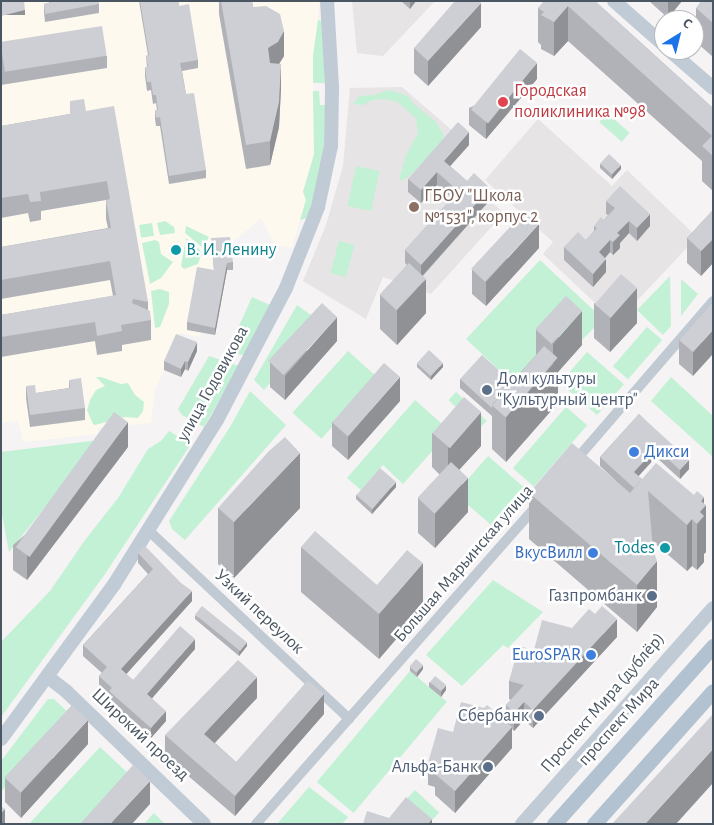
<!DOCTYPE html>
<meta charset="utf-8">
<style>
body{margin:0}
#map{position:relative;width:714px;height:825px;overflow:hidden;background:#f5f3f3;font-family:"Alegreya Sans",sans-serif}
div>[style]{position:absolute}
.commercial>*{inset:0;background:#fdf9ef}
.education>*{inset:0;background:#e6e4e5}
.green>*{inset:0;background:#c3f1d5;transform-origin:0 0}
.street>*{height:10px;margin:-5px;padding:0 5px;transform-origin:5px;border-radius:5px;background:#c1cad2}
.secondary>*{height:14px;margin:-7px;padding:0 7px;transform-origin:7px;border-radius:7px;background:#c1cbd6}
.primary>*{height:15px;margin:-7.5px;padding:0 7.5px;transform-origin:7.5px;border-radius:7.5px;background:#b3c2d1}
.wall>*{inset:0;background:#b0b2b7}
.shaded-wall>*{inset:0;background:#909195;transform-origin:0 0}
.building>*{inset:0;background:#cdcfd5;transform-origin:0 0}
.dots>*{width:14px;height:14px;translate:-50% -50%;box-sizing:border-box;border:2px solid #fff;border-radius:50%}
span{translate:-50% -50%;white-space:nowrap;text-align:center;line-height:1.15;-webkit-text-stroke:5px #fff;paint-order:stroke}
.health-label{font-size:18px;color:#be3a42}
.left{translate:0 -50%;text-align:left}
.education-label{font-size:18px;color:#785e54}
.culture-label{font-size:18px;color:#0d838f}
.right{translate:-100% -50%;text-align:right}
.service-label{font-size:18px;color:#4e5e75}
.street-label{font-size:18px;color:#4a5661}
.shop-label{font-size:18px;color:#366cbe}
.frame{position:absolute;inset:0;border:2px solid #4a5661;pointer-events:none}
.north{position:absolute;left:654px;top:10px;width:50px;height:50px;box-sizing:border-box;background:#fff;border:1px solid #b7bbc0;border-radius:50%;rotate:36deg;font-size:14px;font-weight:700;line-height:20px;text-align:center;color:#4a5661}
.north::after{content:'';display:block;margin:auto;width:18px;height:22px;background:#1a73e8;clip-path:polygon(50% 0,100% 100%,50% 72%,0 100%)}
</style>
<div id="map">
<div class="commercial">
<div style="clip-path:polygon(1px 1px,320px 1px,313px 57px,314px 154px,303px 192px,306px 200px,292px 248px,275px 245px,261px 218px,231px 244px,233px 270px,223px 270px,221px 279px,226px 280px,215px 335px,201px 333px,200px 337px,180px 333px,155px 390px,151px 423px,98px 428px,98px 434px,23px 442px,18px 421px,1px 423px)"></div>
</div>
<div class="education">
<div style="clip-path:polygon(352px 1px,435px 1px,383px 56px,357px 53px)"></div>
<div style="clip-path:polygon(402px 87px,469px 145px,444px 173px,474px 186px,504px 213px,431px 294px,383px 277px,366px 319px,303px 281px,326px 225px,343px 166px,350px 88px)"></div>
<div style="clip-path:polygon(538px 119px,612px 186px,627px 170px,697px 237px,632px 306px,608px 315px,543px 254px,553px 242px,485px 180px)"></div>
</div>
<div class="green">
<div style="clip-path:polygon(318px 20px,322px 21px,325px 83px,313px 83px,313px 56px)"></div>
<div style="clip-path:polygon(389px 90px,408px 96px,415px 105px,435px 121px,444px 135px,443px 140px,423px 164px,404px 180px,399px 180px,406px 155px,418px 133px,416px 119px,398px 102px,383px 99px,372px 100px,363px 105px,353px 104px,359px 96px,374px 95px)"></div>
<div style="clip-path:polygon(313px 91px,319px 91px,320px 105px,325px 105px,324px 154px,308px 218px,300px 220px,306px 200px,303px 192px,314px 154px)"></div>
<div style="left:607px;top:113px;width:30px;height:12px;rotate:41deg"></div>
<div style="left:356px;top:166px;width:24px;height:41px;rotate:12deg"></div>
<div style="clip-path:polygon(165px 221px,174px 227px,175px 233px,160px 235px,157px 223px)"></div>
<div style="left:152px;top:223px;width:13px;height:13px;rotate:81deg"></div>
<div style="clip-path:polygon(186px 226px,209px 237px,203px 248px,185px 233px)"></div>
<div style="clip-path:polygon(186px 238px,200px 250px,201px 255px,198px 264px,184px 269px,181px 266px)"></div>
<div style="clip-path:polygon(155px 240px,159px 242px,161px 254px,173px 262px,161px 278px,150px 284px,142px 243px)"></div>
<div style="left:339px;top:241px;width:16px;height:33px;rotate:15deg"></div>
<div style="clip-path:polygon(540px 260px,603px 319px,580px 342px,514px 384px,466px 339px)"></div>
<div style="clip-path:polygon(670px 276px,671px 326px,663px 335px,637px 310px)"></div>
<div style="clip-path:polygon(681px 279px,698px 294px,681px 316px)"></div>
<div style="clip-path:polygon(160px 289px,169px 292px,169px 304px,160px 327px,155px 328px,151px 291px)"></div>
<div style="clip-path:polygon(252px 297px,270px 305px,245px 355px,235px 354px,230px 346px)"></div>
<div style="clip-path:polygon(297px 305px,322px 323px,264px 390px,254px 380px)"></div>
<div style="left:647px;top:327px;width:20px;height:52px;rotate:41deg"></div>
<div style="left:348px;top:351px;width:39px;height:83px;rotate:42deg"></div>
<div style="left:587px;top:352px;width:49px;height:41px;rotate:41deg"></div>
<div style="clip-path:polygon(209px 356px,239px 366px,204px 427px,182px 415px,178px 409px)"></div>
<div style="clip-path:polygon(96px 377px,101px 377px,121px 384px,128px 383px,135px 395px,144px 402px,143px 411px,138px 418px,125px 417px,95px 425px,93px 424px,87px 410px,90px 400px,96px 390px,105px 386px)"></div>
<div style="clip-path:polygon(671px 377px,713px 416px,713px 457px,651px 401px)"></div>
<div style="clip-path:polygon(250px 391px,286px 425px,185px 540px,172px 529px,169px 521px,230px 427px)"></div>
<div style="left:456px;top:392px;width:42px;height:11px;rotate:43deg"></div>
<div style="clip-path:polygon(415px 400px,450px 431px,403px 484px,383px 465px,361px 490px,347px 478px)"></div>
<div style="left:566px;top:407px;width:28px;height:81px;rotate:41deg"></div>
<div style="clip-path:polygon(169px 431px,191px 444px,105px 574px,1px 717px,1px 642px,50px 591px,85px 540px,118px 498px,148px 449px,161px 441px)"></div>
<div style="clip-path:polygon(99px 440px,9px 552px,1px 509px,1px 452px)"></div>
<div style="left:488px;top:456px;width:53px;height:50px;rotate:41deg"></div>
<div style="clip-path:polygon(493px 580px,543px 612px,508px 648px,503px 645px,462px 686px,426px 655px)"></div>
<div style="left:410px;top:671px;width:48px;height:145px;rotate:40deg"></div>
<div style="clip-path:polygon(48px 699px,54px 699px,71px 715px,1px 792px,1px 761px)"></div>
<div style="clip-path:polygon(100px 747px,132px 777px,88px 824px,29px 824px)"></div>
<div style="clip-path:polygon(309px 787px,348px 817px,342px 824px,277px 824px)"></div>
<div style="left:415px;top:790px;width:33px;height:16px;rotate:43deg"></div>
<div style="clip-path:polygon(154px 813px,165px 824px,144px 824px)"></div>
</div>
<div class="street">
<div style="left:575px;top:461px;width:211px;rotate:-49.2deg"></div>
<div style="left:148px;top:530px;width:276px;rotate:43.2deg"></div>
<div style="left:256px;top:824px;width:427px;rotate:-48.6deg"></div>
</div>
<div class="secondary">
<div style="left:614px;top:1px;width:67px;rotate:41.3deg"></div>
<div style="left:669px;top:50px;width:58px;rotate:40.8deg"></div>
<div style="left:48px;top:677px;width:24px;rotate:38deg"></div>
<div style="left:67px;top:692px;width:190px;rotate:43.9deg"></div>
<div style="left:1px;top:739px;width:193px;rotate:-53.8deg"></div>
<div style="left:115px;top:583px;width:192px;rotate:-58deg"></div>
<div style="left:217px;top:420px;width:149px;rotate:-62.4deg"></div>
<div style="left:286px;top:288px;width:87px;rotate:-68.4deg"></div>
<div style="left:318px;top:207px;width:62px;rotate:-78deg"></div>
<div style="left:331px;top:146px;width:59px;rotate:-89deg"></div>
<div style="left:332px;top:87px;width:86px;rotate:-93.3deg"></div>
<div style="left:522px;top:824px;width:288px;rotate:-48.5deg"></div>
</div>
<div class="primary">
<div style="left:554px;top:824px;width:239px;rotate:-48.2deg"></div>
<div style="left:594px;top:824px;width:178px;rotate:-48.2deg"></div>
</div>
<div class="wall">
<div style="clip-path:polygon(49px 1px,99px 1px,99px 13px,45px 22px,44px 12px,44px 4px,49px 3px)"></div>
<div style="clip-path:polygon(139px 1px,178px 1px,179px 6px,198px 60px,198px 68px,182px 71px,186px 94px,206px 170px,206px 178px,169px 184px,160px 126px,156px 126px,155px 119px,155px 110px,157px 110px,156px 103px,153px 104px,151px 90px,147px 91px,145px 76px,145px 67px,147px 67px,146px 56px,148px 55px)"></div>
<div style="clip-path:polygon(219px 1px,252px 1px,253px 7px,284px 56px,279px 63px,281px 88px,279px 127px,270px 165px,246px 169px,219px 14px)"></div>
<div style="clip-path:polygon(401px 1px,416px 1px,410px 9px)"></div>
<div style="clip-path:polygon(595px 1px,713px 108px,713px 191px,702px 181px,702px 161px,568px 41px,554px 56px,541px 49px,541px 45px,538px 42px,538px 8px)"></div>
<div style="clip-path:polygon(649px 1px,682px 1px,668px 18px)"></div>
<div style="clip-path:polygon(713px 1px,713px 57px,696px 42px,696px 8px)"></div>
<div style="clip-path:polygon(481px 27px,428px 86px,414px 73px,414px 48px)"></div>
<div style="clip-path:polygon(1px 44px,107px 56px,107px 68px,1px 85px)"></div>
<div style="clip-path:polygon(537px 79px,486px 139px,469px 125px,469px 108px)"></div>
<div style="clip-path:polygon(70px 101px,86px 111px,148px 302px,148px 310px,151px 320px,151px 340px,122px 345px,122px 351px,97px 355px,95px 341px,1px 357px,1px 315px,113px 296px,110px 280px,1px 299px,1px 247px,108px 228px,106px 219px,106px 200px,41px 211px,41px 220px,30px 222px,28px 213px,1px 218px,1px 126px,70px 114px)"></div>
<div style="clip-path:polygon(469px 145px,450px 166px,467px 181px,490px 200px,423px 276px,426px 313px,397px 345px,380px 329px,380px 295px,407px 265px,405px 263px,405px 250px,452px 198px,437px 185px,421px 203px,408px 192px,408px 179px)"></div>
<div style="clip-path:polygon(600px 164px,621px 169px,612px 179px,600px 168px)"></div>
<div style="clip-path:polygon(606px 201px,650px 226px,637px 241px,629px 233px,620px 243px,620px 248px,613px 255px,610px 252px,605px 258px,606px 272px,593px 287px,564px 260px,564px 247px,586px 240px,594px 231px,594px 226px,604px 220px,608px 215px,606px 214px)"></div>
<div style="clip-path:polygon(713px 210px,713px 263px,701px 276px,687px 263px,687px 238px)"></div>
<div style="clip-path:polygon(211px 238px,233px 262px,233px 270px,227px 270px,215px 335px,187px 330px,187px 322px,214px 270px)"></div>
<div style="clip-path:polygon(539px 248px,486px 306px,472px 294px,472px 270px)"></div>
<div style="clip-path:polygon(713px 302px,693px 376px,679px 364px,679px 340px)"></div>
<div style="clip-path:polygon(594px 303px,637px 323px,610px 352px,594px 338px)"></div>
<div style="clip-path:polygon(536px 329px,582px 345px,558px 372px,558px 403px,506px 462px,492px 449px,492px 416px,460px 388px,460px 379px,512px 382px,536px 355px)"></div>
<div style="clip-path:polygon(337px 341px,285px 400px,270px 387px,270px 362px)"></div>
<div style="clip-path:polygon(197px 351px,188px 371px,185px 369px,181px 377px,164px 370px,164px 361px)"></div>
<div style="clip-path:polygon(417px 363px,443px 367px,431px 380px,417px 367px)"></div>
<div style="clip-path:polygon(69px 380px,85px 408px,85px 420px,30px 427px,26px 398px,26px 386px,36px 393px,69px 388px)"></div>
<div style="clip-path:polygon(400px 401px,348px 460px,332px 446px,332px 422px)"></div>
<div style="clip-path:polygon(639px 414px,689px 469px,680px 479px,656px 457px,638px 476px,642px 479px,704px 504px,706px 552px,704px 554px,704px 562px,697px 570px,692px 566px,687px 571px,652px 541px,657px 607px,637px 632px,529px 539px,529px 493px,616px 481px,600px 466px,600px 457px)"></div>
<div style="clip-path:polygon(432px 433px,481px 446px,459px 470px,468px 512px,435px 548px,418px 533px,418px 498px,440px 475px,432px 467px)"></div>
<div style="clip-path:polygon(128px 447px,27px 580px,13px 570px,13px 545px)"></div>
<div style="clip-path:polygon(396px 487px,372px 514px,356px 499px,356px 495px)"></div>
<div style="clip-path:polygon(218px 508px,300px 508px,234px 578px,218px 564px)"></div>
<div style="clip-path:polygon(301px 547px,423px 608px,379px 659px,301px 592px)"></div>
<div style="clip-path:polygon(138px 553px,192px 601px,126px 674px,133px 680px,195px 649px,152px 698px,166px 721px,151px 738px,109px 701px,109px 696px,99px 687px,99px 676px,102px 673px,83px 656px,83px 645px,148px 574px,138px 563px)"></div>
<div style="clip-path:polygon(195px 615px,247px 646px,239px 656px,195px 619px)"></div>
<div style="clip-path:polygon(572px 628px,617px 637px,533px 728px,524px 720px,514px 731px,512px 729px,512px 748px,455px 813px,435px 795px,435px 787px,428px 785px,428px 763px,453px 732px,506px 721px,506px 705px,511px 700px,509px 699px,509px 681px,534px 650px)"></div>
<div style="clip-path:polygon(410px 667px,423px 669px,417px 677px,410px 671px)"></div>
<div style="clip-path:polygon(429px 682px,446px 690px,441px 697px,429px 687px)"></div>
<div style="clip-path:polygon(257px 698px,215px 743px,236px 762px,324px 714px,235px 816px,165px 756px,165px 735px)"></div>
<div style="clip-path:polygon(88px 744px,21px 818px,5px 802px,5px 778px)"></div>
</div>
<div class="shaded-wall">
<div style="clip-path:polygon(410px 1px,416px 1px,410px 9px)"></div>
<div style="clip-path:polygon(668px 1px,682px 1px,668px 18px)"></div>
<div style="clip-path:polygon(481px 3px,481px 27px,428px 86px,428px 61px)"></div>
<div style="clip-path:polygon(568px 6px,568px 41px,554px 56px,554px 22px)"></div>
<div style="left:25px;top:10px;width:5px;height:25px;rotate:90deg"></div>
<div style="clip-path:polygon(284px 31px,284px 56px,278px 66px,268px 72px,268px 48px)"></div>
<div style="clip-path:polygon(537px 63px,537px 79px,486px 139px,486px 122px)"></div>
<div style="clip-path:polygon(281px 64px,281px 88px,279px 127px,270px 165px,270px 141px)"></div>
<div style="clip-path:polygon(469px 132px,469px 145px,444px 173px,444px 161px)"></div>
<div style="clip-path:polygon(621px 165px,621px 169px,612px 179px,612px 174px)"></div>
<div style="clip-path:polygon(437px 172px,437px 185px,421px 203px,421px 190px)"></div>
<div style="clip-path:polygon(490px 188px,490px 200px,421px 277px,421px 265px)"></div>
<div style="clip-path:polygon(650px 214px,650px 226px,637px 241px,637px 228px)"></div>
<div style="clip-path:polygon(629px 221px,629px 233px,620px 243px,620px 248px,613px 255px,613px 242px,617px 233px)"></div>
<div style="clip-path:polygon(539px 224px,539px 248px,486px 306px,486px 282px)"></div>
<div style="clip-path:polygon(713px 239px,713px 263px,701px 276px,701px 251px)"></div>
<div style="clip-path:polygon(610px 240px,610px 252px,599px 265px,599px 252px)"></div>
<div style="clip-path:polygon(606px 259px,606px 272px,593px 287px,593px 274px)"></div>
<div style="clip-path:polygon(227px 263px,227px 270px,215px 335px,215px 328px)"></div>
<div style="clip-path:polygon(426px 279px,426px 313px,397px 345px,397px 310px)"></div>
<div style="clip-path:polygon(637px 288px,637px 323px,610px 352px,610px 318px)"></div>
<div style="clip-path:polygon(582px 311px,582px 345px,558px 372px,558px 403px,506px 462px,506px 417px,553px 364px,553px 344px)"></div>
<div style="clip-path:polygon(337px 317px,337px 341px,285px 400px,285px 376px)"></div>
<div style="clip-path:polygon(713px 330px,713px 354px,693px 376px,693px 352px)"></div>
<div style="clip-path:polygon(197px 342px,197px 351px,188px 371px,188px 362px)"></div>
<div style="clip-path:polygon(185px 361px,185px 369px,181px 377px,181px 369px)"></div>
<div style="clip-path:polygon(443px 363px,443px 367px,431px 380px,431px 376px)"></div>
<div style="clip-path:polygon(400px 377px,400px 401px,348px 460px,348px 436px)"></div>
<div style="clip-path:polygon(481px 412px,481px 446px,448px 482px,448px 448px)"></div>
<div style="clip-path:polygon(128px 422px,128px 447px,27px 580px,27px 556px)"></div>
<div style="clip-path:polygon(656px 448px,656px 457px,634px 481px,634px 472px)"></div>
<div style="clip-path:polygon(300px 453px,300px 508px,234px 578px,234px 522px)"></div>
<div style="clip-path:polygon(689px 460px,689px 469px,680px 479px,680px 470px)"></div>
<div style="clip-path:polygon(468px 478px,468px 512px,435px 548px,435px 514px)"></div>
<div style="clip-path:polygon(396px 482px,396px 487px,372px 514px,372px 510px)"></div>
<div style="clip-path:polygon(704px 497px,704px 507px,706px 505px,706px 552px,704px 554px,704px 562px,697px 570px,697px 524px,701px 501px)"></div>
<div style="clip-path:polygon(692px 519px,692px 566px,687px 571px,687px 525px)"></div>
<div style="clip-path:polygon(657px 561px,657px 607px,637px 632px,637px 585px)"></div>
<div style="clip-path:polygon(423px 563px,423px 608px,379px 659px,379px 614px)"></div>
<div style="clip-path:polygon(192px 591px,192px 601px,121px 680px,121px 669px)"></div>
<div style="clip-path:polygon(617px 619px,617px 637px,533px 728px,533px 710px)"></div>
<div style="clip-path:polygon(195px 639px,195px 649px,147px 704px,147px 694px)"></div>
<div style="clip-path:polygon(247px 642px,247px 646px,239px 656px,239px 652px)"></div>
<div style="clip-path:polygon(423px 665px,423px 669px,417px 677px,417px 673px)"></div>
<div style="clip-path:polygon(257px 677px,257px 698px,204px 754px,204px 734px)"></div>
<div style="clip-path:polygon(446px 685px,446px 690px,441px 697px,441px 692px)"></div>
<div style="clip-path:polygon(324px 694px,324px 714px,235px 816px,235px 796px)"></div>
<div style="clip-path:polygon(524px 702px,524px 720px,514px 731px,514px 713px)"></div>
<div style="clip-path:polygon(166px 711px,166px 721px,151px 738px,151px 728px)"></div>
<div style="clip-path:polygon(88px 720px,88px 744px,21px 818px,21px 793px)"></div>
<div style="clip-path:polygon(512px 727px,512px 748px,455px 813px,455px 791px)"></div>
<div style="clip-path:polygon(713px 749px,713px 783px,676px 824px,645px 824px)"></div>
<div style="clip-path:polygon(150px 781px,150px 804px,132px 824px,110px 824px)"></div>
<div style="clip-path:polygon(5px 809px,5px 824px,1px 824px,1px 813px)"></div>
<div style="clip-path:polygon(432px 819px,432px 824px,428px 824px)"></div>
</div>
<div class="building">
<div style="clip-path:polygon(1px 1px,24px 1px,25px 10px,1px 16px)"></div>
<div style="clip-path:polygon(51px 1px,99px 1px,99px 4px,45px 14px,44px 4px,51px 2px)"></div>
<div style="clip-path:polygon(140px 1px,178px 1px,179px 6px,189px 4px,198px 60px,180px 63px,186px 94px,194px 93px,206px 170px,169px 176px,160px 117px,156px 118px,155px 110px,158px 110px,156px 95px,153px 95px,151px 82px,147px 82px,145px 67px,148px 67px,146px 56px,149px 55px)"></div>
<div style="clip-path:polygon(221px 1px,252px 1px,253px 7px,266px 6px,280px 14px,284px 31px,278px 42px,268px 48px,270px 63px,281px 64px,279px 102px,270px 141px,246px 145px)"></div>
<div style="clip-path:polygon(455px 1px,479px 1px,481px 3px,428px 61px,414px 48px)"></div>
<div style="clip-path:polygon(544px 1px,595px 1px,713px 108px,713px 156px,702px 146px,712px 136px,568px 6px,554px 22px,541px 15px,544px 12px,538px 8px)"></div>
<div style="clip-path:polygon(701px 1px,713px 1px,713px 23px,696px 8px)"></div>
<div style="left:102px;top:26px;width:30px;height:103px;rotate:81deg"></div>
<div style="left:520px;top:49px;width:22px;height:78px;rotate:39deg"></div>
<div style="clip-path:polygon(84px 99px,86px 111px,114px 106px,148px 302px,133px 299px,132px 303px,150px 311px,151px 320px,121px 325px,122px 331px,97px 336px,95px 322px,1px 337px,1px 315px,116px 295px,110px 261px,1px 280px,1px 247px,111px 228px,106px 200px,110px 199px,107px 181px,40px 192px,41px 201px,30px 202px,28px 194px,1px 198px,1px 126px,70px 114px,70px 101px)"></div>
<div style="clip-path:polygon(458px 122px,469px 132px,444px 161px,467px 181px,474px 173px,490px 188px,421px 265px,405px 250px,458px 191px,437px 172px,421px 190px,408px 179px)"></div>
<div style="left:609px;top:154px;width:16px;height:13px;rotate:43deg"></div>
<div style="clip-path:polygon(620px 186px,650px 214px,637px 228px,629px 221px,617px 233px,620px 235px,613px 242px,610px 240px,599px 252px,606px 259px,593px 274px,564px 247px,578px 232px,586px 240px,597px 228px,594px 226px,601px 217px,604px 220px,615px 208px,606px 201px)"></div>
<div style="clip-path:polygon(713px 210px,713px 239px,701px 251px,687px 238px)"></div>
<div style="left:525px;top:211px;width:19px;height:79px;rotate:43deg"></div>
<div style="clip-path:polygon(230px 237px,233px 262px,227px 263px,215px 328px,187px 322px,197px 267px,214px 270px,211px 238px)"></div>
<div style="left:409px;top:263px;width:23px;height:43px;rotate:43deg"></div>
<div style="left:621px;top:274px;width:21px;height:40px;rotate:41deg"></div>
<div style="left:566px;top:296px;width:22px;height:45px;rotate:43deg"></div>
<div style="clip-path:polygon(713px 302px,713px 330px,693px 352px,679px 340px)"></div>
<div style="left:322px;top:303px;width:21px;height:79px;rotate:43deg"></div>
<div style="clip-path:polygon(176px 334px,197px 342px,188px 362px,185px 361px,181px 369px,164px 361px)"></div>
<div style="left:544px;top:346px;width:18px;height:79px;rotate:41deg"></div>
<div style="left:429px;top:350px;width:19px;height:18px;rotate:43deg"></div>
<div style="clip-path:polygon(482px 355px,512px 382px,492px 405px,492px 408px,460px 379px)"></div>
<div style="left:384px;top:363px;width:21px;height:79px;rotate:41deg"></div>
<div style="clip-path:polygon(81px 378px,85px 408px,30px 415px,26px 386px,35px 385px,36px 393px,70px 388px,69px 380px)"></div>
<div style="left:464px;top:397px;width:23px;height:48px;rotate:41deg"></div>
<div style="left:114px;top:412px;width:17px;height:167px;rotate:36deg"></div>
<div style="clip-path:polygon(639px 414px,689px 460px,680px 470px,656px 448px,634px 472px,642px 479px,634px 488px,600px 457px)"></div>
<div style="clip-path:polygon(285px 437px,300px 453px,234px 522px,218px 508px,269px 451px)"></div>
<div style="clip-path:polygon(572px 443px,630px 493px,656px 463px,694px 495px,697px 491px,704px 497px,701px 501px,706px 505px,700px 512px,704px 516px,697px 524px,692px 519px,687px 525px,648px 491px,653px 550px,657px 561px,637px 585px,529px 493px)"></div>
<div style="left:451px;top:462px;width:23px;height:49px;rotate:43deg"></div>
<div style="left:380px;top:468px;width:21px;height:36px;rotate:41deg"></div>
<div style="clip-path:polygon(315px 531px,377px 585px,407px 550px,423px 563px,379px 614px,301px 547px)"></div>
<div style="clip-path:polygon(145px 546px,181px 583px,192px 591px,121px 669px,133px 680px,180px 626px,195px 639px,147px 694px,166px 711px,151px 728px,109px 691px,112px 688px,99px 676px,107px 667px,83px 645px,153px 569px,138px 553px)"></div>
<div style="left:202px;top:606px;width:58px;height:11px;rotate:39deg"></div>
<div style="clip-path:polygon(602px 606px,617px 619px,533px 710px,524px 702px,514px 713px,506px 705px,524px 685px,509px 681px,519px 646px,534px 650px,542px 620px,572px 628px,589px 609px,595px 614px)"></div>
<div style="left:416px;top:659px;width:9px;height:10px;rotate:41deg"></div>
<div style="clip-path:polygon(238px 660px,257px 677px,204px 734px,236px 762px,308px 680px,324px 694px,235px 796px,165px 735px)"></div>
<div style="left:435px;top:676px;width:14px;height:8px;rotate:39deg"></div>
<div style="clip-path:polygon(461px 702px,484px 708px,487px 705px,512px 727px,455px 791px,435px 774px,441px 767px,428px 763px,438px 728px,453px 732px)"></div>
<div style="left:72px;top:705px;width:22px;height:99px;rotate:43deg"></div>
<div style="clip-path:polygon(713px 714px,713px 749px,645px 824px,612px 824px)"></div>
<div style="clip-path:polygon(133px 765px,150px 781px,110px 824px,80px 824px)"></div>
<div style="clip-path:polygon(406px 797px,432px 819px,428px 824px,363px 824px,367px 811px,389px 818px)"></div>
<div style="clip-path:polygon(1px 806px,5px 809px,1px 813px)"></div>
</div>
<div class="dots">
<div style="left:503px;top:102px;background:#e0444e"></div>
<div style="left:414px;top:207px;background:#8d6e63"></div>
<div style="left:176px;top:250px;background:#0f9aa8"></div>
<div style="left:487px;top:390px;background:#5c6f8a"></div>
<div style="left:634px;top:452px;background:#3f7fe0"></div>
<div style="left:665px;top:548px;background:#0f9aa8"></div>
<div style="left:593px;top:553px;background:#3f7fe0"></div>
<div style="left:652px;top:596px;background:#5c6f8a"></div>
<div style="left:591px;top:655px;background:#3f7fe0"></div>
<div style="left:539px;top:716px;background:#5c6f8a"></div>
<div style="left:488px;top:767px;background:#5c6f8a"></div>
</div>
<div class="health-label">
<span class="left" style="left:514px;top:102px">Городская<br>поликлиника №98</span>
</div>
<div class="education-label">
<span class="left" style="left:424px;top:207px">ГБОУ "Школа<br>№1531", корпус 2</span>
</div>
<div class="culture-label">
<span class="left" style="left:186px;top:250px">В. И. Ленину</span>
<span class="right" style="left:655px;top:548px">Todes</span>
</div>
<div class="service-label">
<span class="left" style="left:497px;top:390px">Дом культуры<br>"Культурный центр"</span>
<span class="right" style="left:642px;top:596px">Газпромбанк</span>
<span class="right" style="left:529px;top:716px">Сбербанк</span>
<span class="right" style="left:478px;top:767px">Альфа-Банк</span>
</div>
<div class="street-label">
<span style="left:213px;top:384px;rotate:-61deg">улица Годовикова</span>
<span style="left:464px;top:564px;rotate:-49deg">Большая Марьинская улица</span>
<span style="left:259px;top:612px;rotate:43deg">Узкий переулок</span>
<span style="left:603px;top:703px;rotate:-49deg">Проспект Мира (дублёр)</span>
<span style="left:619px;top:722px;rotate:-48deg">проспект Мира</span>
<span style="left:140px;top:735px;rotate:43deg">Широкий проезд</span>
</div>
<div class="shop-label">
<span class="left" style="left:644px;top:452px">Дикси</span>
<span class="right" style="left:583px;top:553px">ВкусВилл</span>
<span class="right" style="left:581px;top:655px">EuroSPAR</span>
</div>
<div class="frame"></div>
<div class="north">С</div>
</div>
